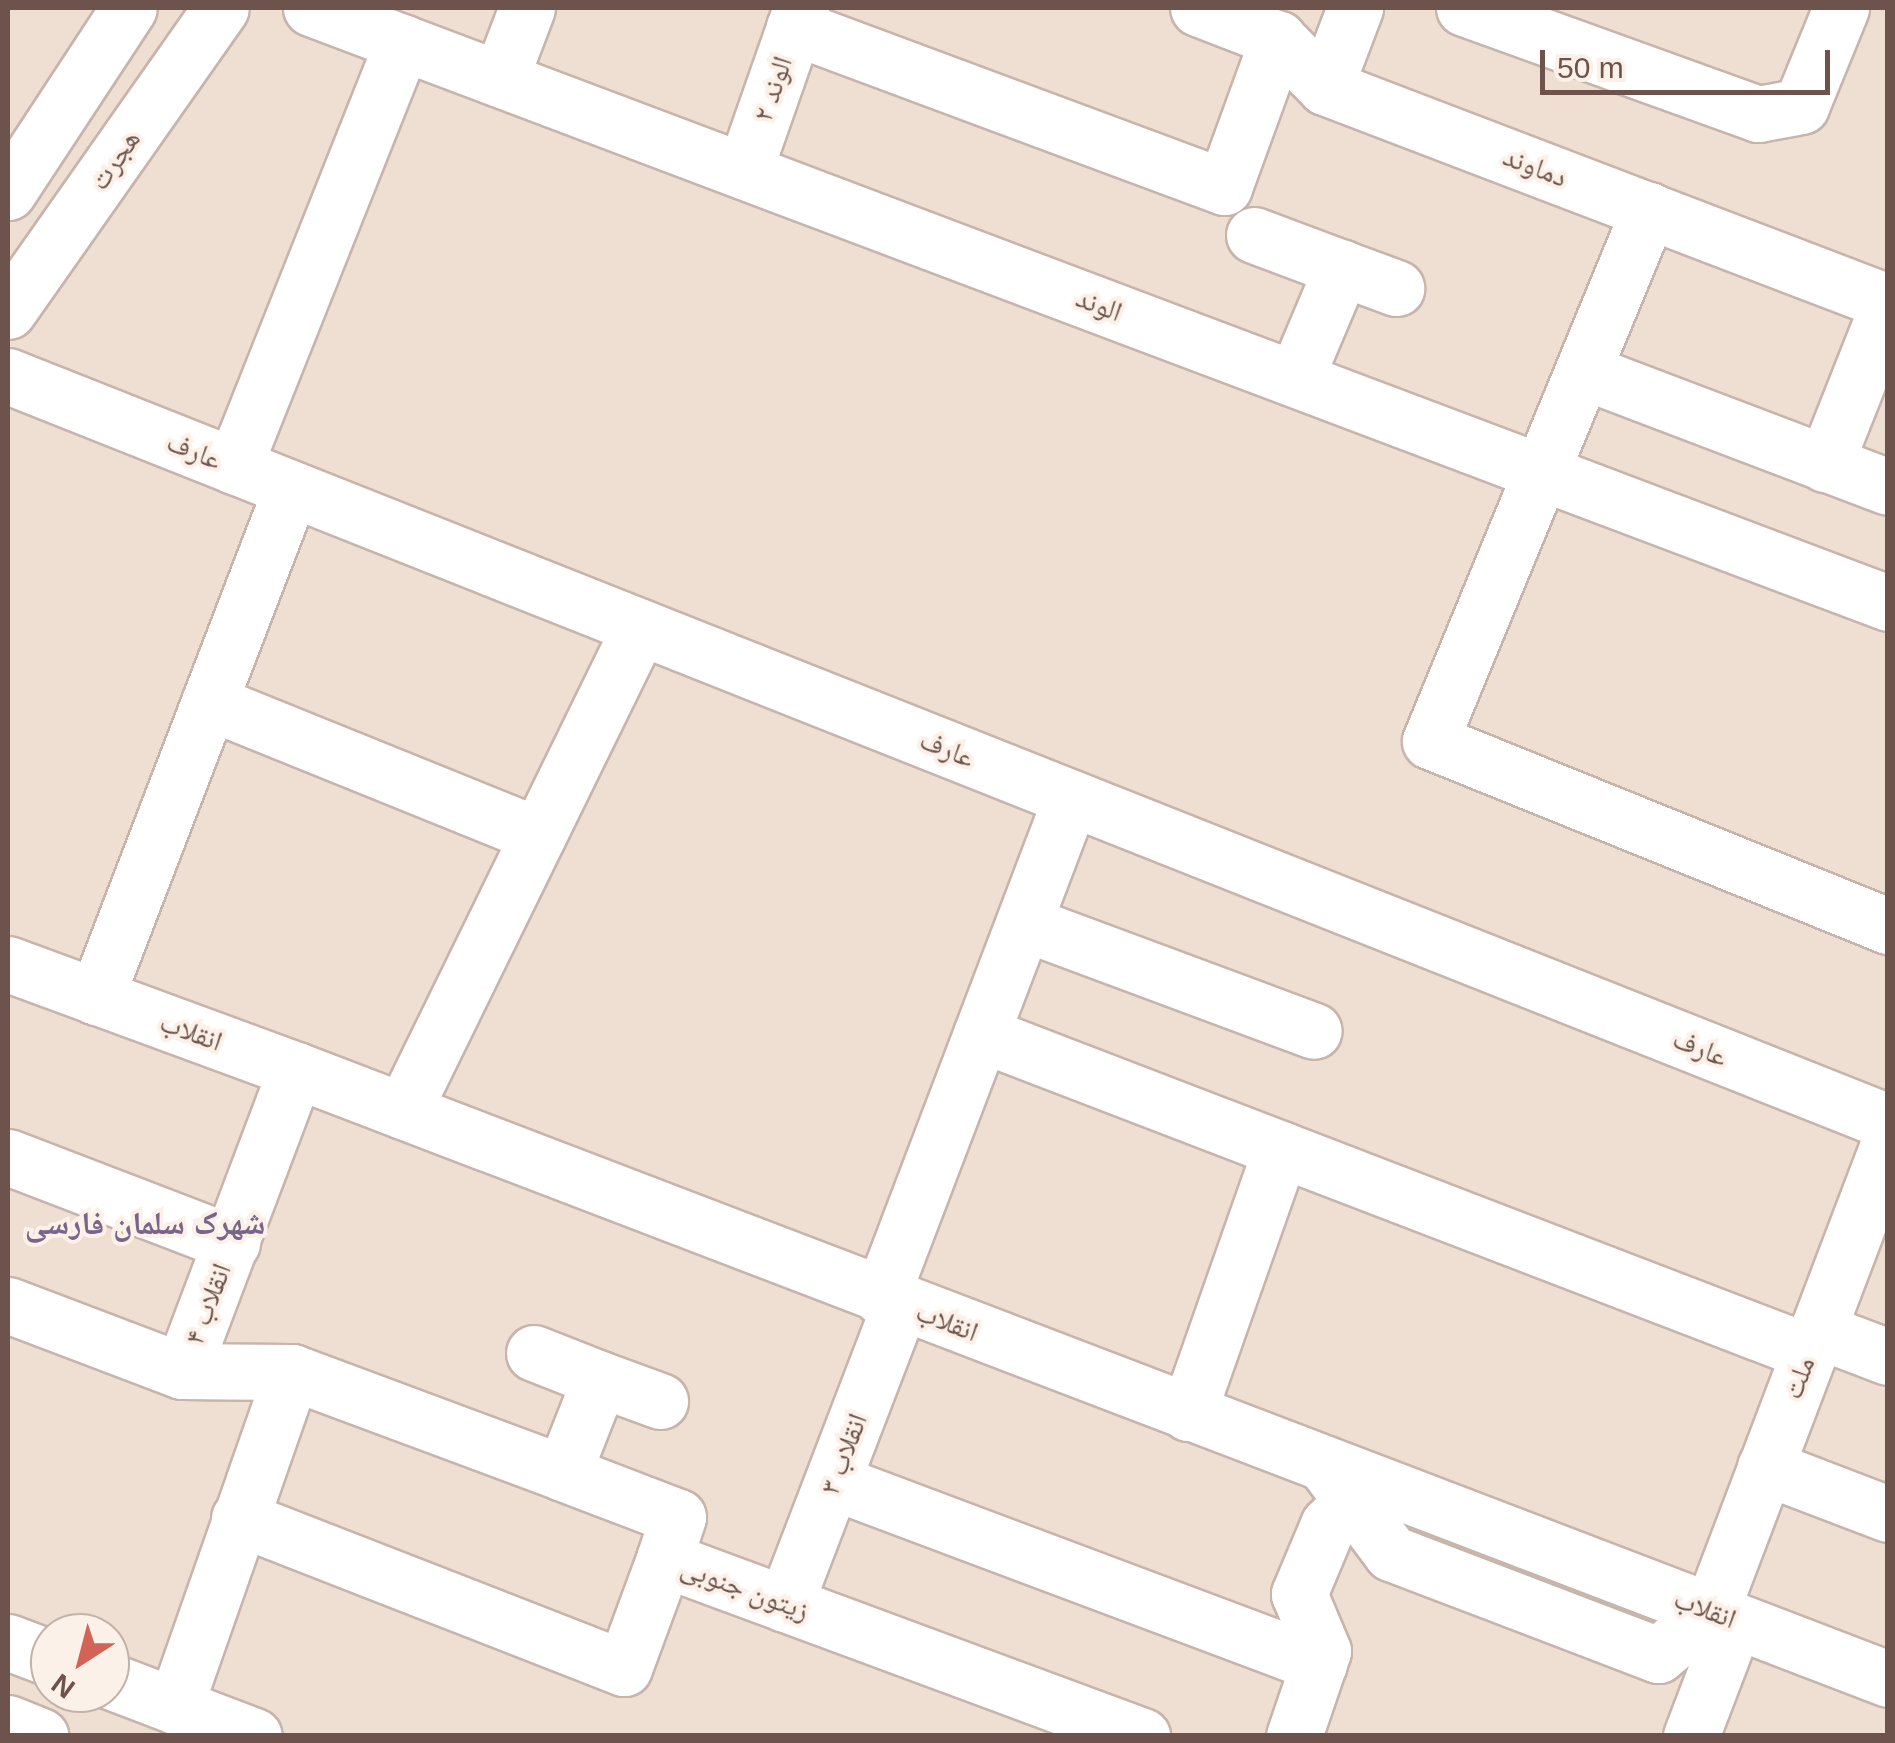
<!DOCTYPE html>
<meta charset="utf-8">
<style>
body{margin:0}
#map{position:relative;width:1895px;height:1743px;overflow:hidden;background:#f8ede3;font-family:Arial,"Noto Naskh Arabic",sans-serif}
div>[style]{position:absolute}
.residential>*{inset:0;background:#efded2}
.roads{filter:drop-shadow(2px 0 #c7b4ab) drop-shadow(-2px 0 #c7b4ab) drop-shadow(0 2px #c7b4ab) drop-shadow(0 -2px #c7b4ab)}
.minor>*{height:55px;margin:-27.5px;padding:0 27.5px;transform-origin:27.5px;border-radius:27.5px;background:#fff}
span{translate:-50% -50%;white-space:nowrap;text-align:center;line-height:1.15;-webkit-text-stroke:8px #fcf1e8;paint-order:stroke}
.street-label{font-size:28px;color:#6d534c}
.quarter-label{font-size:32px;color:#786589;font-weight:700}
.frame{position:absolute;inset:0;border:10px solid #6d534c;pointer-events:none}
.north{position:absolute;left:30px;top:1613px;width:100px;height:100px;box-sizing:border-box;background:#fcf1e8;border:2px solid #c3b2aa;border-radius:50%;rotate:216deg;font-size:28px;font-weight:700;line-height:40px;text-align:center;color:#6d534c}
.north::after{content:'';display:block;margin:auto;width:35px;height:45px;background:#d36257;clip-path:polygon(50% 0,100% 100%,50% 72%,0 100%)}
.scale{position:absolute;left:1540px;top:50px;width:290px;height:45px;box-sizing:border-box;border:5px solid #6d534c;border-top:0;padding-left:12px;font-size:30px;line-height:35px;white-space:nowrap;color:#6d534c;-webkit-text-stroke:8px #fcf1e8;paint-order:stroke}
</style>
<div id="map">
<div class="residential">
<div style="clip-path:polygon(evenodd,8px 8px,1887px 8px,1887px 1735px,8px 1736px,8px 8px,50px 1633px,110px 1633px,110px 1693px,50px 1693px,50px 1633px)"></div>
</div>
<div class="roads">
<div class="minor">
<div style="left:311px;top:8px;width:1686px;rotate:20.67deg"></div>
<div style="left:1198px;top:8px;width:86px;rotate:21.2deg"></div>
<div style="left:1278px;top:39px;width:67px;rotate:45.6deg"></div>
<div style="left:1325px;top:87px;width:603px;rotate:20.9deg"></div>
<div style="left:1464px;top:8px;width:313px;rotate:19.8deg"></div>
<div style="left:1758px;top:114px;width:44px;rotate:-10.5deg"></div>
<div style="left:1801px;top:106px;width:106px;rotate:-67.8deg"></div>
<div style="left:794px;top:27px;width:459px;rotate:20.4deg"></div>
<div style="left:1224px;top:187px;width:158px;rotate:-70deg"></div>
<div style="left:500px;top:79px;width:76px;rotate:-69.2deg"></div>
<div style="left:1325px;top:87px;width:85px;rotate:-69.2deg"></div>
<div style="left:744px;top:171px;width:173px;rotate:-70.7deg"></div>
<div style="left:8px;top:192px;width:220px;rotate:-56.7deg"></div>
<div style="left:1649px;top:210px;width:574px;rotate:112.41deg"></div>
<div style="left:1430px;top:741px;width:494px;rotate:22deg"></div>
<div style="left:1254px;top:235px;width:94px;rotate:20.6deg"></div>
<div style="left:8px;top:311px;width:370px;rotate:-54.9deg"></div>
<div style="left:1583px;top:371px;width:326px;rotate:20.8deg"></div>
<div style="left:8px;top:376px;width:2023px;rotate:21.64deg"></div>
<div style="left:1295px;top:379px;width:121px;rotate:-67.1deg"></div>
<div style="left:1342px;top:268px;width:58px;rotate:20.3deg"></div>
<div style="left:1825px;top:464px;width:171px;rotate:-68.4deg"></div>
<div style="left:234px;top:466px;width:456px;rotate:-68.3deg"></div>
<div style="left:209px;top:702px;width:355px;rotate:22deg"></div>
<div style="left:1024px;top:923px;width:309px;rotate:20.4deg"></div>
<div style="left:8px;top:964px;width:307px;rotate:20.2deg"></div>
<div style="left:296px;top:1070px;width:1705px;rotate:20.93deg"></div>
<div style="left:96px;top:997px;width:544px;rotate:-69deg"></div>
<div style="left:981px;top:1034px;width:887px;rotate:21.01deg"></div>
<div style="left:403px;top:1111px;width:539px;rotate:-63.91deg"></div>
<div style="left:8px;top:1157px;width:240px;rotate:21deg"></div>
<div style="left:881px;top:1297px;width:534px;rotate:-69.16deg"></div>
<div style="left:8px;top:1305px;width:186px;rotate:20.8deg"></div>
<div style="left:182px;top:1371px;width:110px;rotate:0.5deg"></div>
<div style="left:292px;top:1372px;width:289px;rotate:20.4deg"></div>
<div style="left:563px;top:1473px;width:123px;rotate:20.9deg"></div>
<div style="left:678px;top:1517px;width:44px;rotate:108.4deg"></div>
<div style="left:664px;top:1559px;width:510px;rotate:20.32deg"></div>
<div style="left:1817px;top:1330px;width:76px;rotate:20.8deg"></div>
<div style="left:534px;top:1353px;width:71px;rotate:21.5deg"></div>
<div style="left:600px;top:1379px;width:101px;rotate:111.5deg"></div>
<div style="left:182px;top:1371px;width:322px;rotate:-69.3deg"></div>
<div style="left:600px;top:1379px;width:64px;rotate:20.1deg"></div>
<div style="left:1188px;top:1413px;width:280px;rotate:-70.6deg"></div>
<div style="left:1325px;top:1465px;width:110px;rotate:53.1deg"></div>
<div style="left:1391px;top:1553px;width:286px;rotate:20.9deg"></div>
<div style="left:1658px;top:1655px;width:69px;rotate:-39.7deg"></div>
<div style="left:1711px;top:1611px;width:498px;rotate:-69.2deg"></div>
<div style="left:1765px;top:1467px;width:132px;rotate:20.9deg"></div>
<div style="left:834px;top:1482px;width:518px;rotate:20.57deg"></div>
<div style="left:239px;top:1518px;width:413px;rotate:21.3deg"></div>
<div style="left:624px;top:1668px;width:116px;rotate:-69.8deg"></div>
<div style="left:785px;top:1604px;width:321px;rotate:-69deg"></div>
<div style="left:8px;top:1642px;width:45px;rotate:20.9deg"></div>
<div style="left:110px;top:1681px;width:154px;rotate:20.9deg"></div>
<div style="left:175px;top:1706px;width:354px;rotate:-70.7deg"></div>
<div style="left:8px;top:1723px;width:35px;rotate:22deg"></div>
<div style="left:1294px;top:1736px;width:90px;rotate:-71.2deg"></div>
<div style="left:1323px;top:1651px;width:62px;rotate:-112.8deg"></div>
<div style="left:1299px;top:1594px;width:75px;rotate:-67.2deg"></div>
<div style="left:1328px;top:1525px;width:34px;rotate:-45deg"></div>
<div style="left:1691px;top:1736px;width:123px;rotate:-69.1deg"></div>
</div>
</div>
<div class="street-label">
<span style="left:773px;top:89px;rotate:-71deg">الوند ۲</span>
<span style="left:115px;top:160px;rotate:-55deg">هجرت</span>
<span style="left:1535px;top:167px;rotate:21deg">دماوند</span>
<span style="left:1099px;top:305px;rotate:21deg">الوند</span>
<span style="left:194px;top:451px;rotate:22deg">عارف</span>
<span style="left:947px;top:749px;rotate:22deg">عارف</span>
<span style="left:191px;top:1032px;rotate:20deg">انقلاب</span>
<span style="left:1700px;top:1048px;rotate:22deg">عارف</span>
<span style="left:208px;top:1304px;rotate:-69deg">انقلاب ۴</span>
<span style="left:947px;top:1322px;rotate:21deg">انقلاب</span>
<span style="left:1799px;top:1378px;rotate:-69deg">ملت</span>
<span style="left:844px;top:1454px;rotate:-69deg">انقلاب ۳</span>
<span style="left:745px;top:1589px;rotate:20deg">زیتون جنوبی</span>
<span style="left:1705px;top:1609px;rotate:21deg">انقلاب</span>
</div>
<div class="quarter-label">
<span style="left:145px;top:1223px">شهرک سلمان فارسی</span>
</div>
<div class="frame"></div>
<div class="north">N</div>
<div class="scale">50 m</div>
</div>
